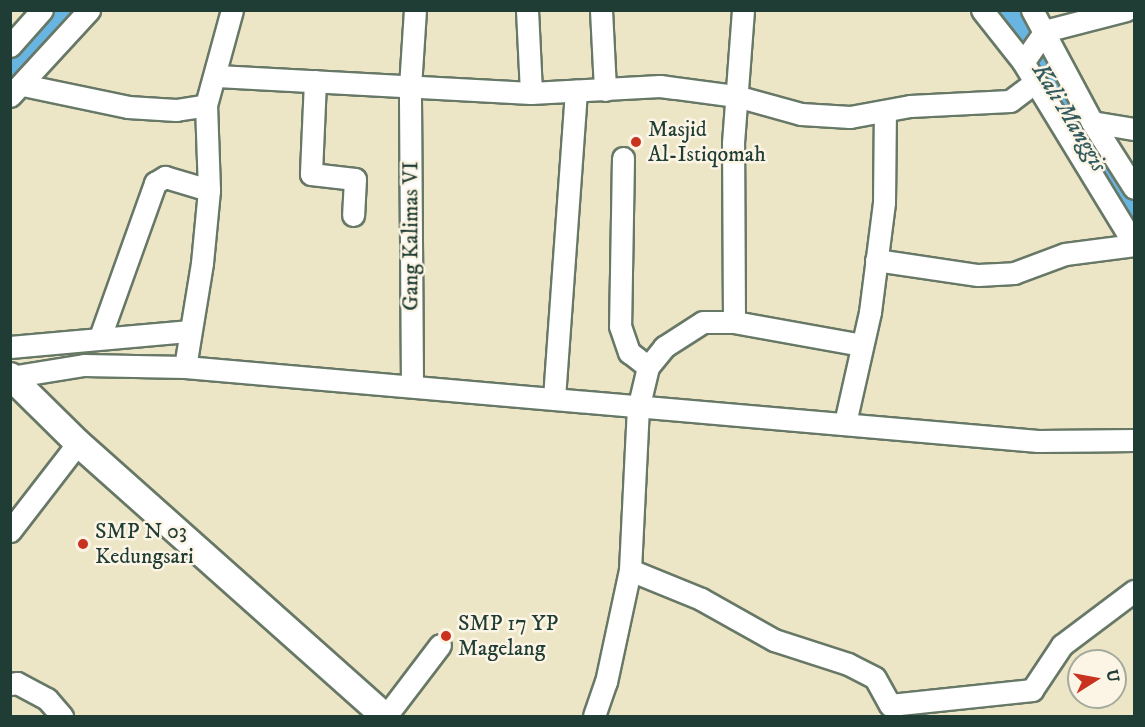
<!DOCTYPE html>
<style>
body{margin:0}
#map{position:relative;width:1145px;height:727px;overflow:hidden;background:#ece5c6;font-family:"IM FELL DW Pica",serif}
div>[style]{position:absolute}
.river>*{height:32px;margin:-16px;padding:0 16px;transform-origin:16px;border-radius:16px;background:#68b5e1}
.roads{filter:drop-shadow(2px 0 #677867) drop-shadow(-2px 0 #677867) drop-shadow(0 2px #677867) drop-shadow(0 -2px #677867)}
.minor>*{height:21px;margin:-10.5px;padding:0 10.5px;transform-origin:10.5px;border-radius:10.5px;background:#fff}
.tertiary>*{height:26px;margin:-13px;padding:0 13px;transform-origin:13px;border-radius:13px;background:#fff}
.dots>*{width:16px;height:16px;translate:-50% -50%;box-sizing:border-box;border:3px solid #fcf5e5;border-radius:50%}
span{translate:-50% -50%;white-space:nowrap;text-align:center;line-height:1.15;-webkit-text-stroke:5px #fcf5e5;paint-order:stroke}
.poi-label{font-size:22px;color:#1f3d34}
.left{translate:0 -50%;text-align:left}
.street-label{font-size:22px;color:#1f3d34}
.water-label{font-size:24px;color:#315b5f;font-style:italic}
.frame{position:absolute;inset:0;border:12px solid #1f3d34;pointer-events:none}
.north{position:absolute;left:1067px;top:649px;width:60px;height:60px;box-sizing:border-box;background:#fcf5e5;border:2px solid #a4ab9e;border-radius:50%;rotate:79deg;font-size:16px;font-weight:700;line-height:24px;text-align:center;color:#1f3d34}
.north::after{content:'';display:block;margin:auto;width:21px;height:27px;background:#c8321e;clip-path:polygon(50% 0,100% 100%,50% 72%,0 100%)}
</style>
<div id="map">
<div class="river">
<div style="left:1007px;top:10px;width:118px;rotate:60.6deg"></div>
<div style="left:10px;top:67px;width:79px;rotate:-46.5deg"></div>
<div style="left:1098px;top:169px;width:65px;rotate:56.3deg"></div>
</div>
<div class="roads">
<div class="minor">
<div style="left:527px;top:10px;width:83px;rotate:87.2deg"></div>
<div style="left:601px;top:10px;width:80px;rotate:87.1deg"></div>
<div style="left:982px;top:10px;width:66px;rotate:51.7deg"></div>
<div style="left:1032px;top:10px;width:127px;rotate:61.8deg"></div>
<div style="left:1092px;top:122px;width:78px;rotate:57.5deg"></div>
<div style="left:1126px;top:10px;width:84px;rotate:165.5deg"></div>
<div style="left:1045px;top:31px;width:38px;rotate:125deg"></div>
<div style="left:1023px;top:62px;width:213px;rotate:58.6deg"></div>
<div style="left:10px;top:46px;width:48px;rotate:-48.4deg"></div>
<div style="left:217px;top:76px;width:314px;rotate:3.1deg"></div>
<div style="left:531px;top:93px;width:129px;rotate:-3.1deg"></div>
<div style="left:660px;top:86px;width:77px;rotate:7.5deg"></div>
<div style="left:736px;top:96px;width:67px;rotate:15.5deg"></div>
<div style="left:801px;top:114px;width:49px;rotate:3.5deg"></div>
<div style="left:850px;top:117px;width:61px;rotate:-10.4deg"></div>
<div style="left:910px;top:106px;width:100px;rotate:-2.9deg"></div>
<div style="left:1010px;top:101px;width:31px;rotate:-37deg"></div>
<div style="left:315px;top:81px;width:93px;rotate:92.5deg"></div>
<div style="left:311px;top:174px;width:44px;rotate:6.5deg"></div>
<div style="left:355px;top:179px;width:36px;rotate:93deg"></div>
<div style="left:23px;top:85px;width:107px;rotate:11.8deg"></div>
<div style="left:128px;top:107px;width:48px;rotate:3.6deg"></div>
<div style="left:176px;top:110px;width:30px;rotate:-9deg"></div>
<div style="left:206px;top:105px;width:98px;rotate:-74.7deg"></div>
<div style="left:10px;top:96px;width:117px;rotate:-47.4deg"></div>
<div style="left:1092px;top:122px;width:43px;rotate:9.5deg"></div>
<div style="left:623px;top:158px;width:168px;rotate:91deg"></div>
<div style="left:620px;top:326px;width:28px;rotate:71deg"></div>
<div style="left:629px;top:352px;width:24px;rotate:38deg"></div>
<div style="left:876px;top:260px;width:103px;rotate:8.4deg"></div>
<div style="left:978px;top:275px;width:36px;rotate:-3deg"></div>
<div style="left:1014px;top:273px;width:54px;rotate:-20.4deg"></div>
<div style="left:1065px;top:254px;width:70px;rotate:-7.4deg"></div>
<div style="left:734px;top:322px;width:179px;rotate:-90.3deg"></div>
<div style="left:733px;top:143px;width:133px;rotate:-85.7deg"></div>
<div style="left:100px;top:337px;width:164px;rotate:-70.3deg"></div>
<div style="left:155px;top:183px;width:12px;rotate:-31deg"></div>
<div style="left:165px;top:177px;width:46px;rotate:16.5deg"></div>
<div style="left:10px;top:347px;width:181px;rotate:-5.1deg"></div>
<div style="left:185px;top:367px;width:105px;rotate:-80.7deg"></div>
<div style="left:202px;top:263px;width:73px;rotate:-84.5deg"></div>
<div style="left:209px;top:190px;width:85px;rotate:-92deg"></div>
<div style="left:10px;top:377px;width:75px;rotate:-9.2deg"></div>
<div style="left:84px;top:365px;width:101px;rotate:1.1deg"></div>
<div style="left:185px;top:367px;width:856px;rotate:4.96deg"></div>
<div style="left:1038px;top:441px;width:96px;rotate:-0.6deg"></div>
<div style="left:412px;top:385px;width:298px;rotate:-90.4deg"></div>
<div style="left:410px;top:87px;width:77px;rotate:-86.3deg"></div>
<div style="left:554px;top:398px;width:308px;rotate:-85.9deg"></div>
<div style="left:845px;top:423px;width:114px;rotate:-77.3deg"></div>
<div style="left:870px;top:312px;width:111px;rotate:-82.7deg"></div>
<div style="left:884px;top:202px;width:91px;rotate:-89.4deg"></div>
<div style="left:10px;top:531px;width:111px;rotate:-52.3deg"></div>
<div style="left:630px;top:570px;width:77px;rotate:22.2deg"></div>
<div style="left:701px;top:599px;width:84px;rotate:29.3deg"></div>
<div style="left:774px;top:640px;width:78px;rotate:18deg"></div>
<div style="left:848px;top:664px;width:30px;rotate:27deg"></div>
<div style="left:875px;top:678px;width:31px;rotate:61deg"></div>
<div style="left:890px;top:705px;width:143px;rotate:-6deg"></div>
<div style="left:1032px;top:690px;width:54px;rotate:-56.3deg"></div>
<div style="left:1062px;top:645px;width:90px;rotate:-36.9deg"></div>
<div style="left:10px;top:684px;width:7px;rotate:-8deg"></div>
<div style="left:17px;top:683px;width:34px;rotate:28deg"></div>
<div style="left:47px;top:699px;width:23px;rotate:49deg"></div>
<div style="left:386px;top:716px;width:89px;rotate:-52.7deg"></div>
<div style="left:594px;top:716px;width:36px;rotate:-71deg"></div>
<div style="left:606px;top:682px;width:115px;rotate:-77.9deg"></div>
<div style="left:630px;top:570px;width:161px;rotate:-87.2deg"></div>
<div style="left:638px;top:409px;width:43px;rotate:-76.6deg"></div>
<div style="left:648px;top:367px;width:26px;rotate:-51deg"></div>
<div style="left:664px;top:347px;width:46px;rotate:-32.7deg"></div>
<div style="left:703px;top:322px;width:31px"></div>
<div style="left:734px;top:322px;width:130px;rotate:10.2deg"></div>
</div>
<div class="tertiary">
<div style="left:10px;top:376px;width:95px;rotate:44.6deg"></div>
<div style="left:78px;top:443px;width:410px;rotate:41.7deg"></div>
</div>
</div>
<div class="dots">
<div style="left:636px;top:142px;background:#c8321e"></div>
<div style="left:83px;top:544px;background:#c8321e"></div>
<div style="left:446px;top:636px;background:#c8321e"></div>
</div>
<div class="poi-label">
<span class="left" style="left:648px;top:142px">Masjid<br>Al-Istiqomah</span>
<span class="left" style="left:95px;top:544px">SMP N 03<br>Kedungsari</span>
<span class="left" style="left:458px;top:636px">SMP 17 YP<br>Magelang</span>
</div>
<div class="street-label">
<span style="left:411px;top:236px;rotate:-90deg">Gang Kalimas VI</span>
</div>
<div class="water-label">
<span style="left:1069px;top:118px;rotate:59deg">Kali Manggis</span>
</div>
<div class="frame"></div>
<div class="north">U</div>
</div>
